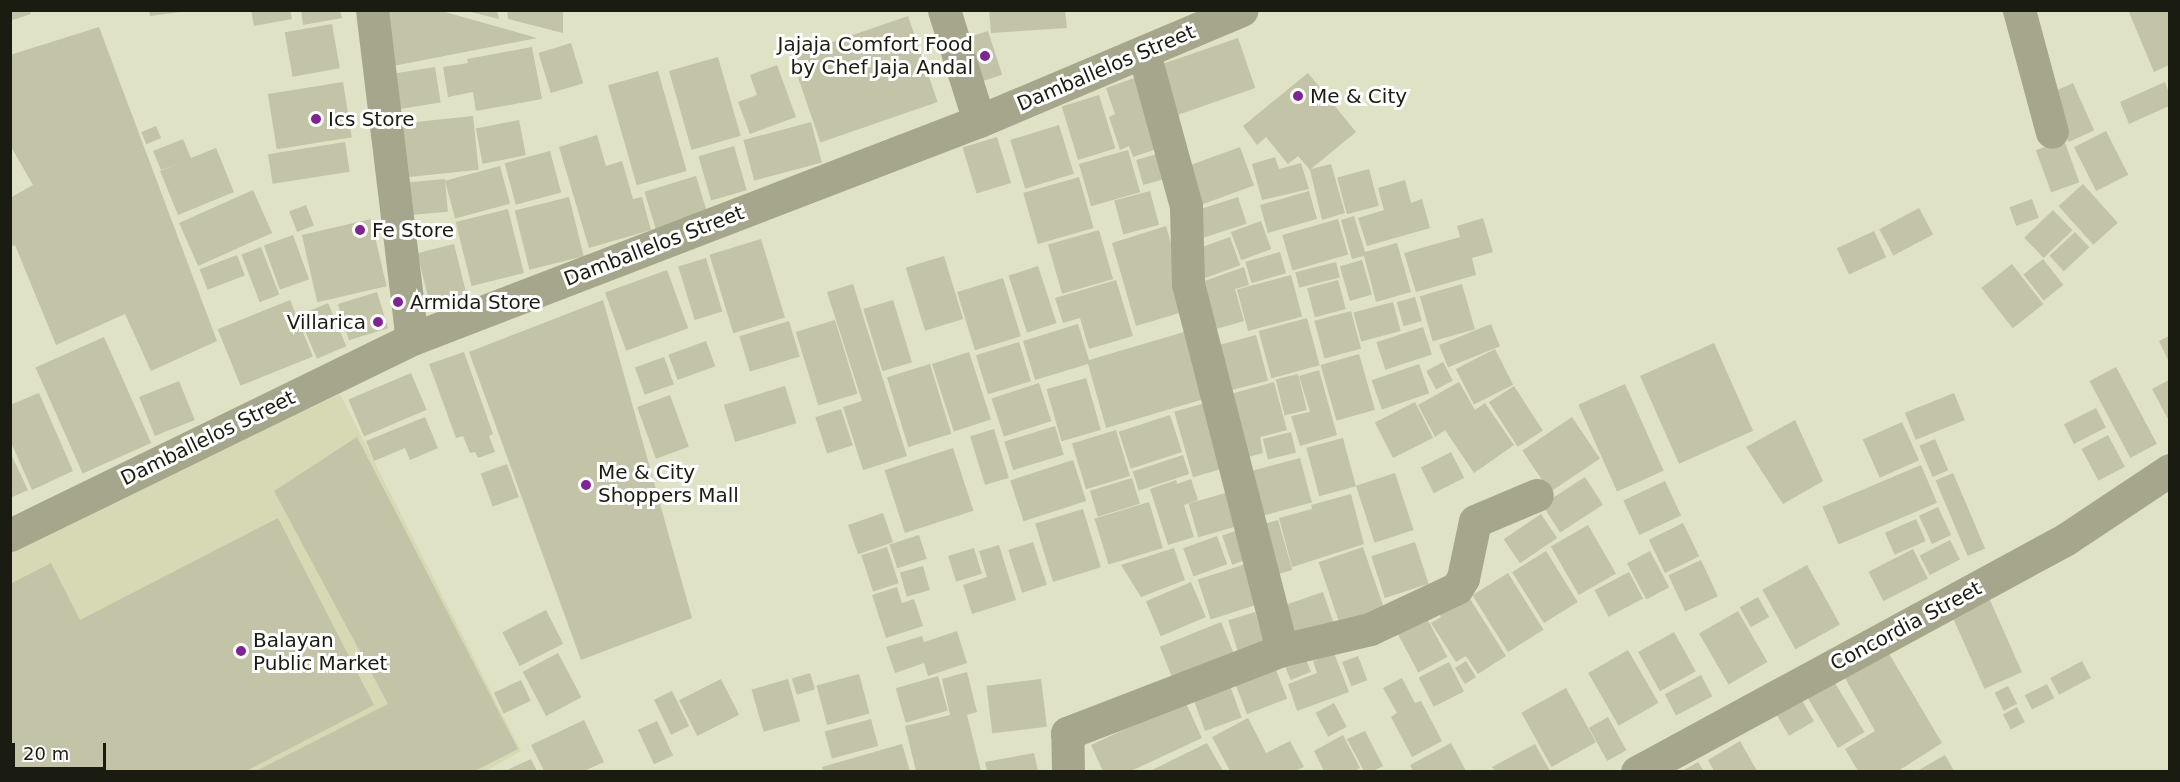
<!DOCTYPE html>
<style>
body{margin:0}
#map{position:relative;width:2180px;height:782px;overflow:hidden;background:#e0e2c5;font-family:"DejaVu Sans",sans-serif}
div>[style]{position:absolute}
.built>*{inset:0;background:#d7d9b5}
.building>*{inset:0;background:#c2c3a7;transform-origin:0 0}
.minor>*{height:33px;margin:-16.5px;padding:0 16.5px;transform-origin:16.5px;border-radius:16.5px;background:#a5a68b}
.dots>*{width:16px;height:16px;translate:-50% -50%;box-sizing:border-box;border:3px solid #fff;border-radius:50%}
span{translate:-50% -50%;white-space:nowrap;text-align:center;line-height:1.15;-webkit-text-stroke:6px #fff;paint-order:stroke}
.poi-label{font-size:20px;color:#1b1c11}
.right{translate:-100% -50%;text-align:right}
.left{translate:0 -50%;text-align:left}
.street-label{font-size:20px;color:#1b1c11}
.frame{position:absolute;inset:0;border:12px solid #1b1c11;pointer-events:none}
.scale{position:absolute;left:12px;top:743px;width:94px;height:27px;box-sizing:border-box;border:3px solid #1b1c11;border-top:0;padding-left:8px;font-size:18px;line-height:21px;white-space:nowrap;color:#1b1c11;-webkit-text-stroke:4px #fff;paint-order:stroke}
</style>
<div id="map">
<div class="built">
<div style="clip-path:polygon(340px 394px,521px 751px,484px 772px,11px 772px,11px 551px)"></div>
</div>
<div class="building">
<div style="clip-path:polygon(10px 10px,30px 10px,31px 14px,10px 21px)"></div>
<div style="clip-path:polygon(149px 10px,181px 10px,181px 12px,150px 16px)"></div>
<div style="clip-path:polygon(251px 10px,290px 10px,292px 19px,254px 26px)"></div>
<div style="clip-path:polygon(301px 10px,340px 10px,342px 18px,303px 25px)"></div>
<div style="clip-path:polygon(387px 10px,438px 10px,537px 38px,393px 66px)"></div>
<div style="clip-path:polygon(497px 10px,499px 19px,467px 11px,467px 10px)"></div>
<div style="clip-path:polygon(507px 10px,563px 10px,563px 33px,508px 19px)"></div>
<div style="clip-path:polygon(989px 10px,1065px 10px,1067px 28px,991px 33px)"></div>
<div style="clip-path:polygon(2128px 10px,2169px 10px,2169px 65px,2154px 72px)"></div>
<div style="left:908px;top:16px;width:91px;height:124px;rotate:71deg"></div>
<div style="left:332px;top:24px;width:45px;height:48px;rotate:80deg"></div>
<div style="clip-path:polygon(99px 27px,217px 341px,151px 371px,125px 314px,56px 345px,15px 245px,10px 247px,10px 198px,33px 185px,10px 145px,10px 55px)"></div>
<div style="left:988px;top:31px;width:46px;height:22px;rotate:72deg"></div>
<div style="left:1238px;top:38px;width:53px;height:90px;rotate:71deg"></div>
<div style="left:571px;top:43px;width:42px;height:34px;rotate:73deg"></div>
<div style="clip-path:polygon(532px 47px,542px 99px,476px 111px,473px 92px,448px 97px,443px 67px,468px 63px,467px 59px)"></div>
<div style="left:718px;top:57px;width:82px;height:51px;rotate:74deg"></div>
<div style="clip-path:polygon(777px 65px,796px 117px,750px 134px,738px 102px,757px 95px,750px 75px)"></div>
<div style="left:435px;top:67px;width:36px;height:46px;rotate:81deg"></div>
<div style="left:658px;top:71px;width:104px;height:52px;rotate:74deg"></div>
<div style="clip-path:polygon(1308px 73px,1356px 132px,1311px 169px,1331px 164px,1345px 213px,1322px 220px,1310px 170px,1298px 156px,1288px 164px,1266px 137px,1257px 145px,1243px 126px)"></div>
<div style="clip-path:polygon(1137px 77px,1160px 148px,1133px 157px,1129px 146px,1120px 150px,1109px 117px,1115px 114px,1106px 88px)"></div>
<div style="left:343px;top:82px;width:56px;height:76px;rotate:81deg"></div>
<div style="clip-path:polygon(2165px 82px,2169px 93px,2169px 106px,2129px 124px,2120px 102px)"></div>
<div style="left:2073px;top:83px;width:52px;height:28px;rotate:66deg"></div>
<div style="left:1099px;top:95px;width:56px;height:39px;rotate:73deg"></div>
<div style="left:473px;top:116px;width:54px;height:72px;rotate:84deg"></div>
<div style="left:519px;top:120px;width:36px;height:44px;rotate:79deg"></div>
<div style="left:811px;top:122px;width:42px;height:70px;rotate:75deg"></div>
<div style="left:1059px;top:125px;width:51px;height:51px;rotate:73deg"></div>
<div style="left:156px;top:126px;width:13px;height:16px;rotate:67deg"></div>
<div style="left:2106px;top:131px;width:49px;height:36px;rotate:63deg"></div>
<div style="clip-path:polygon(597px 135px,606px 166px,622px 161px,633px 199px,642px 197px,651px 230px,589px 248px,559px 147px)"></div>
<div style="left:997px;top:137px;width:48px;height:36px;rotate:73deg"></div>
<div style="clip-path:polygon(183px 139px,191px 158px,216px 148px,234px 192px,178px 215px,160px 171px,183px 162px,161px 170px,153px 151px)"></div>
<div style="left:2064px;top:140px;width:45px;height:30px;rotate:70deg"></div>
<div style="left:345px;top:142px;width:30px;height:78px;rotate:81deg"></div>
<div style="left:734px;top:146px;width:46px;height:37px;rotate:74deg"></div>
<div style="left:1240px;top:147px;width:41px;height:65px;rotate:70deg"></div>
<div style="left:1128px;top:150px;width:44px;height:51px;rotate:74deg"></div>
<div style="left:550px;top:151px;width:43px;height:47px;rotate:75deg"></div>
<div style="left:1164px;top:152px;width:26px;height:29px;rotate:74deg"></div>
<div style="clip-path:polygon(1275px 157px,1279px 169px,1301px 163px,1309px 189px,1262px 200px,1252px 164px)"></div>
<div style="left:500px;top:166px;width:39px;height:57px;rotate:75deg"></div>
<div style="left:1369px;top:169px;width:38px;height:33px;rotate:75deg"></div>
<div style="left:696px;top:176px;width:39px;height:54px;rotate:73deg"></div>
<div style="left:1079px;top:177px;width:53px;height:58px;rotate:74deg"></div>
<div style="left:445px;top:179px;width:33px;height:42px;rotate:85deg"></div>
<div style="clip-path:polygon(1405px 180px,1411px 203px,1422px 199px,1430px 228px,1367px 246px,1358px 218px,1384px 210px,1378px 188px)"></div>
<div style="left:2083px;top:184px;width:52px;height:33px;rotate:48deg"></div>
<div style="left:253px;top:190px;width:47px;height:81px;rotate:66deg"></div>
<div style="left:1150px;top:191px;width:35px;height:37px;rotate:75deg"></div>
<div style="left:1309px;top:191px;width:29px;height:51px;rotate:74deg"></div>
<div style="left:569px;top:197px;width:61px;height:56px;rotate:76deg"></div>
<div style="left:1238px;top:197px;width:28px;height:48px;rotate:72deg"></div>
<div style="left:2032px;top:199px;width:20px;height:24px;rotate:70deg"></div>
<div style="left:306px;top:205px;width:22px;height:18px;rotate:69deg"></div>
<div style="left:1919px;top:208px;width:30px;height:45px;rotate:62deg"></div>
<div style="left:508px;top:209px;width:66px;height:54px;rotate:76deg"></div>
<div style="left:2053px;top:210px;width:28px;height:40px;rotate:46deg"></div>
<div style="clip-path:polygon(1354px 216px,1365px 252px,1397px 243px,1411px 292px,1376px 302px,1364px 256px,1352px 259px,1341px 220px)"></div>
<div style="clip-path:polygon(1483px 218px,1493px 252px,1472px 258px,1476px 275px,1416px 292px,1404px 253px,1460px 237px,1457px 226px)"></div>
<div style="left:371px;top:219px;width:69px;height:71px;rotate:77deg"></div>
<div style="left:1338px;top:219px;width:37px;height:58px;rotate:74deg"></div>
<div style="left:1261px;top:221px;width:30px;height:32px;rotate:70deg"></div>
<div style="clip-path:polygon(1166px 226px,1179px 270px,1186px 311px,1136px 326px,1112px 243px)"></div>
<div style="left:1099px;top:230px;width:51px;height:53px;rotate:74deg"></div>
<div style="left:1874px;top:231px;width:29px;height:41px;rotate:65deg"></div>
<div style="left:2075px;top:232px;width:21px;height:35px;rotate:47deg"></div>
<div style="left:293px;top:235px;width:47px;height:31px;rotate:70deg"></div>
<div style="left:1230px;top:237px;width:30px;height:38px;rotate:70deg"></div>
<div style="left:761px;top:239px;width:82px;height:54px;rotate:73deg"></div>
<div style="left:454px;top:244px;width:55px;height:38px;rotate:76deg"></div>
<div style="left:261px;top:247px;width:51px;height:21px;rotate:69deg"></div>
<div style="left:1280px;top:252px;width:22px;height:36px;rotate:74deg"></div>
<div style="left:237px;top:255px;width:22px;height:40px;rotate:69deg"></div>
<div style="left:944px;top:256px;width:66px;height:40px;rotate:73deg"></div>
<div style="left:706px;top:258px;width:56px;height:29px;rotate:73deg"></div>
<div style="left:2043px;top:259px;width:33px;height:25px;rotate:52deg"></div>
<div style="left:1362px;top:260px;width:36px;height:23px;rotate:74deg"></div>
<div style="left:1336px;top:262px;width:16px;height:42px;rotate:76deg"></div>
<div style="left:2012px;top:264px;width:51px;height:39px;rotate:52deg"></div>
<div style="left:1038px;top:266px;width:60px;height:31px;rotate:72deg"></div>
<div style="clip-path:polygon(1244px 267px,1249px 285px,1235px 289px,1244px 321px,1206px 332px,1193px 285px)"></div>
<div style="left:667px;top:270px;width:62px;height:66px;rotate:70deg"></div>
<div style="left:1291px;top:275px;width:43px;height:56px;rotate:75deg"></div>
<div style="left:1003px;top:278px;width:61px;height:48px;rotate:73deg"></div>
<div style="clip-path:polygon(1116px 280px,1133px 336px,1089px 349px,1080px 318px,1063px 323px,1055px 298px)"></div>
<div style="left:1338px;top:280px;width:30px;height:32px;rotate:75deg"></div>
<div style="clip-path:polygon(853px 284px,907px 456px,863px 470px,843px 407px,862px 401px,827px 292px)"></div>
<div style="left:1462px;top:284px;width:47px;height:44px;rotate:74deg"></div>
<div style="left:377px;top:292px;width:38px;height:41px;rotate:73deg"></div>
<div style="left:1415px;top:297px;width:25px;height:19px;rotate:74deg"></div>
<div style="left:290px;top:300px;width:61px;height:78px;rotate:68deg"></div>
<div style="clip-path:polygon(603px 300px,692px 618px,581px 660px,469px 352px)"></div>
<div style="left:893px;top:300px;width:65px;height:31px;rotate:73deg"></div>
<div style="left:1393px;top:302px;width:30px;height:41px;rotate:75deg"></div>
<div style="left:328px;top:303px;width:47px;height:32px;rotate:67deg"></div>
<div style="left:1351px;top:311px;width:39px;height:38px;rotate:75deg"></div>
<div style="left:1307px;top:318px;width:49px;height:50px;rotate:75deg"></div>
<div style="left:835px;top:320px;width:77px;height:41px;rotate:73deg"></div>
<div style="left:789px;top:321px;width:37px;height:52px;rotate:73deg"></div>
<div style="clip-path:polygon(1078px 324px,1089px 360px,1184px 332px,1204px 399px,1106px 428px,1088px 364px,1035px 380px,1023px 341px)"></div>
<div style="left:1491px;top:324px;width:24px;height:56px;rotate:68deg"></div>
<div style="left:1423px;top:327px;width:29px;height:49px;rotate:72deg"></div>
<div style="left:1256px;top:335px;width:47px;height:49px;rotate:75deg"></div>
<div style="clip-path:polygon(2169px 336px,2169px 362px,2159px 341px)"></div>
<div style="left:104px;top:337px;width:116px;height:75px;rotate:66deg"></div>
<div style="left:706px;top:341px;width:27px;height:40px;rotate:70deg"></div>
<div style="left:1019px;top:342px;width:41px;height:45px;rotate:73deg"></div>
<div style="left:1714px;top:343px;width:96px;height:81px;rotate:66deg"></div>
<div style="left:1495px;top:349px;width:40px;height:44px;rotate:63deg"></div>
<div style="clip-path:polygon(464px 352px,493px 434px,489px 436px,495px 452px,478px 458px,475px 452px,470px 453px,463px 436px,456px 438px,429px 364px)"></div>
<div style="left:969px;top:352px;width:71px;height:39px;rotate:72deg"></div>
<div style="left:1359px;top:354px;width:58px;height:40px;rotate:74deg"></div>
<div style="left:664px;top:357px;width:29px;height:31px;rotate:70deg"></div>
<div style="left:1443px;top:362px;width:21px;height:19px;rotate:62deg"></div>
<div style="left:930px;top:364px;width:73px;height:45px;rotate:73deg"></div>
<div style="left:1419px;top:364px;width:31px;height:50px;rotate:71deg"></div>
<div style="left:2116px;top:367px;width:87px;height:30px;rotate:62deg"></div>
<div style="clip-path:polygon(1319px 370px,1337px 435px,1300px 446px,1291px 416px,1310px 412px,1299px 376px)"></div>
<div style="left:411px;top:373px;width:40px;height:68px;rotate:67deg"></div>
<div style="left:1298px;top:374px;width:37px;height:23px;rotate:76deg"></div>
<div style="left:1086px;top:378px;width:54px;height:41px;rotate:74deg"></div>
<div style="clip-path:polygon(2169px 380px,2169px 421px,2152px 389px)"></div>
<div style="left:179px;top:381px;width:42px;height:43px;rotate:68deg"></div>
<div style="clip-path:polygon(1274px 382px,1287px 430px,1260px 437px,1263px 453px,1237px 460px,1220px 397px)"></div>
<div style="clip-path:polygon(1459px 382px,1475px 410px,1485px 403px,1514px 445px,1474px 473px,1445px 430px,1435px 437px,1418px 405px)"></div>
<div style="left:1039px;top:383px;width:40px;height:50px;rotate:72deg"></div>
<div style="left:1625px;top:384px;width:95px;height:51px;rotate:66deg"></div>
<div style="left:785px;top:386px;width:39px;height:64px;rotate:73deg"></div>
<div style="left:1514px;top:386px;width:53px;height:30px;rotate:57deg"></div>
<div style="clip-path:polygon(39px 393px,73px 471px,32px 490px,10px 440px,10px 405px)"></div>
<div style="left:1954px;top:393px;width:29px;height:53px;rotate:68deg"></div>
<div style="left:670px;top:395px;width:55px;height:35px;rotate:70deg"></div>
<div style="left:1415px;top:402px;width:40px;height:45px;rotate:63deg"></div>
<div style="left:1205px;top:403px;width:68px;height:32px;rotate:74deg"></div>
<div style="left:2096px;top:408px;width:22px;height:36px;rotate:63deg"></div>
<div style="left:841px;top:409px;width:38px;height:27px;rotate:72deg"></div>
<div style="left:1170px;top:415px;width:39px;height:54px;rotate:72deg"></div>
<div style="clip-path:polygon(425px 417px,438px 448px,410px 460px,405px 448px,374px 461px,366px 441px)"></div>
<div style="left:1572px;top:417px;width:50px;height:60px;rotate:56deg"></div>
<div style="clip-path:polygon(1795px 420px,1823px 481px,1783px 504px,1746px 447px)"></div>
<div style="left:1902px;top:422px;width:42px;height:43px;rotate:66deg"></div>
<div style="left:1055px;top:426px;width:30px;height:53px;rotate:73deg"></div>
<div style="left:994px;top:429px;width:51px;height:25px;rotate:73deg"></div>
<div style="left:1116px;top:430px;width:48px;height:46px;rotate:73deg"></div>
<div style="left:1291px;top:432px;width:21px;height:29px;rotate:76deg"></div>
<div style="left:2108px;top:435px;width:36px;height:30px;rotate:62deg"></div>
<div style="clip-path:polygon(357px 437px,518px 749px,475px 771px,256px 771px,388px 704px,274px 491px)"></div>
<div style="left:1343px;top:438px;width:50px;height:38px;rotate:75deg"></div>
<div style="left:1935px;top:439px;width:34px;height:17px;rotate:67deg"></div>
<div style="left:953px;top:448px;width:66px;height:72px;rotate:72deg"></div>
<div style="clip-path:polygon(10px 452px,28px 490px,10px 498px)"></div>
<div style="left:1451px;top:452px;width:29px;height:34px;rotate:63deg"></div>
<div style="left:1183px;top:455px;width:20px;height:53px;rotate:72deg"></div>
<div style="left:1300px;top:458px;width:46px;height:58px;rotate:75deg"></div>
<div style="left:1073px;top:460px;width:43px;height:66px;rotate:72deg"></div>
<div style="left:507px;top:464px;width:35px;height:28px;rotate:70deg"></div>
<div style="left:1921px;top:465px;width:41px;height:107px;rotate:67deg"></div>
<div style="left:1395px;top:473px;width:60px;height:41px;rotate:72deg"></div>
<div style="left:1953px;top:473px;width:82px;height:19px;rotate:67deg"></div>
<div style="left:1585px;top:477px;width:33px;height:51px;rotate:57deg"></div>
<div style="left:1132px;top:478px;width:27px;height:44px;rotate:73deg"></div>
<div style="clip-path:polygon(1191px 479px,1198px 500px,1184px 505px,1194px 537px,1168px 545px,1150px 489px,1176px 480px,1177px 484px)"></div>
<div style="left:1665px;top:481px;width:38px;height:46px;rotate:65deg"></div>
<div style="left:1229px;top:492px;width:35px;height:42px;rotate:74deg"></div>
<div style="clip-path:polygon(1351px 494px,1364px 544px,1292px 567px,1279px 518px,1312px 509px,1311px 505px)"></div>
<div style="left:1149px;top:502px;width:48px;height:57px;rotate:73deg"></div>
<div style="left:1938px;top:507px;width:31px;height:21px;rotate:65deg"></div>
<div style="left:1083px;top:509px;width:61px;height:50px;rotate:73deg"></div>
<div style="left:883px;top:513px;width:31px;height:37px;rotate:71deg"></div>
<div style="left:1541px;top:514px;width:29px;height:45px;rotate:56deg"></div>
<div style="clip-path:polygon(278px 518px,374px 705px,246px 771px,10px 771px,10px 584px,51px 563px,80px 620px)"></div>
<div style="left:1916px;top:519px;width:24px;height:34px;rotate:66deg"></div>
<div style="left:1278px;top:520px;width:52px;height:26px;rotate:74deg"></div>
<div style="left:1683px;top:523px;width:37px;height:38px;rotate:64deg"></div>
<div style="left:1588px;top:525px;width:56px;height:43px;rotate:60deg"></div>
<div style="left:1241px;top:529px;width:31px;height:20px;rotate:71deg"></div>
<div style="left:919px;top:535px;width:25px;height:31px;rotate:72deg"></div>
<div style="left:1217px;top:536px;width:30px;height:36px;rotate:70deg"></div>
<div style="left:1950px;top:540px;width:22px;height:34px;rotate:63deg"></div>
<div style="left:1033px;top:542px;width:45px;height:26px;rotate:72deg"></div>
<div style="left:1415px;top:542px;width:44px;height:46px;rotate:72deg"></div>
<div style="clip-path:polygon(999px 545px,1016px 600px,972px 614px,963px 585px,987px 577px,979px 551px)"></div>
<div style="left:887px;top:547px;width:38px;height:27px;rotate:72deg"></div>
<div style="left:1363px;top:547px;width:71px;height:47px;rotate:71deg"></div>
<div style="left:974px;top:548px;width:27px;height:27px;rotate:73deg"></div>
<div style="clip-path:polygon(1174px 548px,1185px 580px,1141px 597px,1121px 565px)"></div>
<div style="left:1913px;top:549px;width:33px;height:50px;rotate:63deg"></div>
<div style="left:1546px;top:551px;width:60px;height:40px;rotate:58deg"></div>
<div style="left:1650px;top:551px;width:41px;height:26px;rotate:62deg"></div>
<div style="left:1701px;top:560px;width:40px;height:36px;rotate:65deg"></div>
<div style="left:1252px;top:562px;width:42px;height:57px;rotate:72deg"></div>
<div style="left:1807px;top:565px;width:68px;height:51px;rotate:61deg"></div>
<div style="left:923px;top:566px;width:25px;height:24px;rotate:74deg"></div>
<div style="left:1629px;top:572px;width:30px;height:39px;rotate:62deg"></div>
<div style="left:1508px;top:573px;width:67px;height:42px;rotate:58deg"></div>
<div style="left:1191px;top:582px;width:38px;height:49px;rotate:67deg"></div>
<div style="clip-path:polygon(897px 587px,902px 603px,914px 599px,923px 626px,886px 638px,872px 595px)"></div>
<div style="left:1323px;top:592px;width:34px;height:44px;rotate:71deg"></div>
<div style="clip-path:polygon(1467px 594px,1506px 656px,1478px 674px,1466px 656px,1456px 662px,1431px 623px,1441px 617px,1438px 612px)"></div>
<div style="left:1758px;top:597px;width:23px;height:21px;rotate:61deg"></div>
<div style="left:1989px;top:598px;width:81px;height:41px;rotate:66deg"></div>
<div style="left:546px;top:610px;width:38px;height:49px;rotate:63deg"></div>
<div style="left:1423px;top:611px;width:52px;height:33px;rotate:62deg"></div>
<div style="left:1738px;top:611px;width:59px;height:45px;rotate:60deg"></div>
<div style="left:1255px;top:612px;width:37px;height:28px;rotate:73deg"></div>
<div style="left:1221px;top:622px;width:35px;height:66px;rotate:68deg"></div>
<div style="clip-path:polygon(957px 631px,967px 663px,928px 676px,924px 663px,895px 673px,886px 647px,922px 636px,924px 642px)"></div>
<div style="left:1674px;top:632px;width:45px;height:41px;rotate:61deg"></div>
<div style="left:1628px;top:650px;width:61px;height:46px;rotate:60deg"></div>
<div style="clip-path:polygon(1888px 652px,1942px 743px,1898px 771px,1858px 771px,1845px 749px,1875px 731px,1845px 678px)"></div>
<div style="left:558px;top:653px;width:50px;height:40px;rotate:62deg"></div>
<div style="clip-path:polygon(1334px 653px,1349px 692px,1297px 711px,1288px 684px,1317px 673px,1313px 661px)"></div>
<div style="left:1358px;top:656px;width:26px;height:17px;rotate:69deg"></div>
<div style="left:1305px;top:657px;width:16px;height:22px;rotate:68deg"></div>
<div style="left:1466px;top:661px;width:19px;height:13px;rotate:58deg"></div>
<div style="left:2082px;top:661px;width:19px;height:36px;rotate:62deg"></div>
<div style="left:1449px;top:662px;width:33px;height:34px;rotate:63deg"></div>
<div style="left:1275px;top:667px;width:34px;height:43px;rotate:69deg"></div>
<div style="clip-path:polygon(967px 672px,977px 712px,967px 715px,981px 771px,916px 771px,905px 726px,950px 715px,942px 679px)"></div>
<div style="left:810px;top:673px;width:17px;height:19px;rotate:73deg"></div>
<div style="left:859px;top:674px;width:41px;height:44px;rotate:75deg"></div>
<div style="left:1701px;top:675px;width:24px;height:41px;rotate:62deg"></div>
<div style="left:938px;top:676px;width:36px;height:44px;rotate:74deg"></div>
<div style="clip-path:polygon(1402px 678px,1415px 703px,1421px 701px,1442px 741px,1412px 757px,1391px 717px,1397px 713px,1383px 688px)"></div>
<div style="left:1832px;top:678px;width:63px;height:31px;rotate:59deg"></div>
<div style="left:721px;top:679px;width:40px;height:47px;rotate:63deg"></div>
<div style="left:788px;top:679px;width:44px;height:38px;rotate:74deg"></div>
<div style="left:1041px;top:679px;width:48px;height:55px;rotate:83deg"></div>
<div style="left:521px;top:680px;width:23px;height:30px;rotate:65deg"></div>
<div style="left:1228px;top:680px;width:40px;height:39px;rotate:70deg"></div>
<div style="left:2047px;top:684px;width:16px;height:25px;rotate:63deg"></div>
<div style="left:2008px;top:686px;width:20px;height:15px;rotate:63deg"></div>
<div style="left:1566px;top:688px;width:62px;height:51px;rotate:61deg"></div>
<div style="left:672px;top:691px;width:39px;height:20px;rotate:64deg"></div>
<div style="left:1800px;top:697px;width:28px;height:29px;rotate:60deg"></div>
<div style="clip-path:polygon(1185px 701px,1202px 738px,1131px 771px,1103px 771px,1091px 745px)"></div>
<div style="left:1334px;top:703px;width:27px;height:21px;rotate:62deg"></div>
<div style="left:2017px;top:707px;width:17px;height:16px;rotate:62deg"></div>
<div style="left:1608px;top:717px;width:38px;height:22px;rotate:61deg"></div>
<div style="clip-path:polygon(1248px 718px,1266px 753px,1290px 741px,1304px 767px,1295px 771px,1230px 771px,1212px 737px)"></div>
<div style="left:871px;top:719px;width:28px;height:48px;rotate:75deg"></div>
<div style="clip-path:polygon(584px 720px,604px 762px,584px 771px,544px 771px,531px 745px)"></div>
<div style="left:657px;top:721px;width:38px;height:21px;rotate:65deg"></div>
<div style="clip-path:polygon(1365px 731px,1383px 766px,1373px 771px,1364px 771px,1347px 739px)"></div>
<div style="clip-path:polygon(1343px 735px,1360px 768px,1354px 771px,1324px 771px,1314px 751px)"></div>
<div style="clip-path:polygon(1740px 741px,1757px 771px,1714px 771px,1708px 760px)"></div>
<div style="clip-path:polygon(1207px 743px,1223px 771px,1150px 771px)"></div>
<div style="clip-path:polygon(1451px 743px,1466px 771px,1413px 771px,1410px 765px)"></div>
<div style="clip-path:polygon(902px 744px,910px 771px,823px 771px,822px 767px)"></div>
<div style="clip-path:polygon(1535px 744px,1550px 771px,1495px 771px,1492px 767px)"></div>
<div style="clip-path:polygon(1034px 753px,1038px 771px,987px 771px,985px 762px)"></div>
<div style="clip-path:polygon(1945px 755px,1954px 771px,1917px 771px)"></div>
<div style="clip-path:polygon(531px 759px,537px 771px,505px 771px)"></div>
<div style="clip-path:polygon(1698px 762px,1704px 771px,1682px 771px)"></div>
</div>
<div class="minor">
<div style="left:372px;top:10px;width:331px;rotate:83.1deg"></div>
<div style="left:944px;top:10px;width:116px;rotate:72.5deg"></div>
<div style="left:2019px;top:10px;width:126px;rotate:74.9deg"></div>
<div style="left:10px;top:535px;width:447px;rotate:-26deg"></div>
<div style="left:412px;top:339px;width:607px;rotate:-21.03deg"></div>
<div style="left:979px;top:121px;width:285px;rotate:-22.9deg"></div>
<div style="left:1282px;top:650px;width:90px;rotate:-13.4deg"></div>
<div style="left:1370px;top:629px;width:96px;rotate:-25.2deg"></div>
<div style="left:1457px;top:588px;width:12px;rotate:-59deg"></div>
<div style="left:1463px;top:578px;width:58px;rotate:-78.1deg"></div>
<div style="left:1475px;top:521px;width:67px;rotate:-22.8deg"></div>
<div style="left:1068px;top:772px;width:39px;rotate:-91deg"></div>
<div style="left:1067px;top:733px;width:230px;rotate:-21.1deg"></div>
<div style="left:1282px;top:650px;width:378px;rotate:-104.4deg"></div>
<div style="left:1188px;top:284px;width:78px;rotate:-91.5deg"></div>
<div style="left:1186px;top:206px;width:159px;rotate:-105.4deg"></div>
<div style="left:1637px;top:772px;width:488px;rotate:-28.5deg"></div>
<div style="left:2066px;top:539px;width:125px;rotate:-33.6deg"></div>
</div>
<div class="dots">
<div style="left:985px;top:56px;background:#7f2593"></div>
<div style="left:1298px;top:96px;background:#7f2593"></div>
<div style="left:316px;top:119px;background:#7f2593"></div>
<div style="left:360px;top:230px;background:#7f2593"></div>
<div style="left:398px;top:302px;background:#7f2593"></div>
<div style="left:378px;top:322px;background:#7f2593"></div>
<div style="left:586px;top:485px;background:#7f2593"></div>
<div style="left:241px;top:651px;background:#7f2593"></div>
</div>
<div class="poi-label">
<span class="right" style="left:973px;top:56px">Jajaja Comfort Food<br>by Chef Jaja Andal</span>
<span class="left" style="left:1310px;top:96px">Me &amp; City</span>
<span class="left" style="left:328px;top:119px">Ics Store</span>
<span class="left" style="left:372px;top:230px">Fe Store</span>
<span class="left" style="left:410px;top:302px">Armida Store</span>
<span class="right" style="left:366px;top:322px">Villarica</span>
<span class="left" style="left:598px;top:484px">Me &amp; City<br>Shoppers Mall</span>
<span class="left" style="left:253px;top:652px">Balayan<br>Public Market</span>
</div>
<div class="street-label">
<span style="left:1106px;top:68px;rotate:-23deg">Damballelos Street</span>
<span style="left:654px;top:246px;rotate:-21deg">Damballelos Street</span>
<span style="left:208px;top:438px;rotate:-26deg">Damballelos Street</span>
<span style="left:1906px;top:626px;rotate:-28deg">Concordia Street</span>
</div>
<div class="frame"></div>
<div class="scale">20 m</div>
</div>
